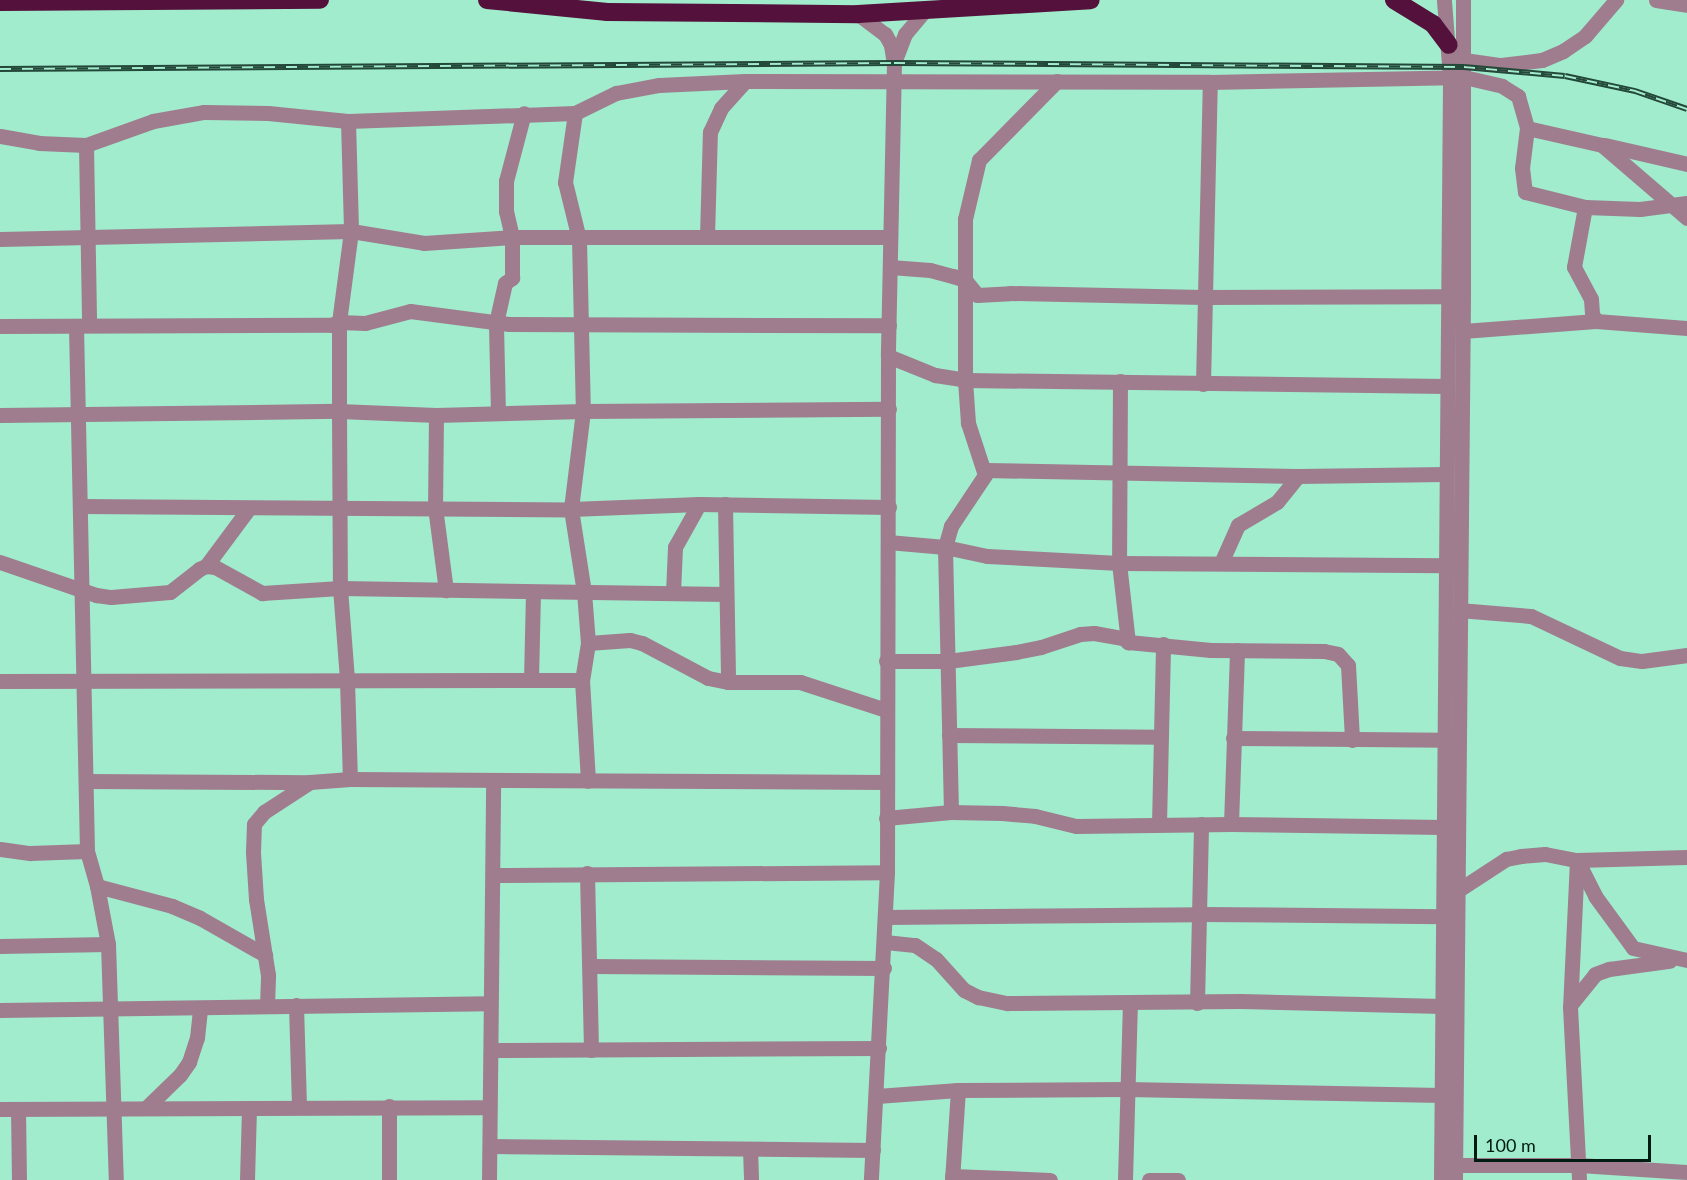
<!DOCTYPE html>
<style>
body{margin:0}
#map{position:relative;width:1687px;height:1180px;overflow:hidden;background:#a1eccd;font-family:Lato,sans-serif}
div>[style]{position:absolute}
.minor>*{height:15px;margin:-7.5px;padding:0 7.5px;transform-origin:7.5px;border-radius:7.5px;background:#9f7d8e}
.highway>*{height:18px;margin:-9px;padding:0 9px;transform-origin:9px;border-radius:9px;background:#53113b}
.rail>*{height:6px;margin-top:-3px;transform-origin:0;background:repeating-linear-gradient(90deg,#a1eccd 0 11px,#234839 0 22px);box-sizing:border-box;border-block:2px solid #234839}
span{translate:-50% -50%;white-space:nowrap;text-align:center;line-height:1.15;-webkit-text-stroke:6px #a1eccd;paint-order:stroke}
.scale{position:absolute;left:1474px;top:1135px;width:177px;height:27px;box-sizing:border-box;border:3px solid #001b11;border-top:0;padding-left:8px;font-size:18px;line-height:21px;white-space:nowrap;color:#001b11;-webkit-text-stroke:4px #a1eccd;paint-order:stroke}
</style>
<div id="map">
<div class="minor">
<div style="left:1656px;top:0;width:31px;rotate:9deg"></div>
<div style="left:858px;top:14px;width:34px;rotate:37deg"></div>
<div style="left:885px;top:34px;width:13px;rotate:61deg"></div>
<div style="left:891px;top:45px;width:18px;rotate:81deg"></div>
<div style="left:894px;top:63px;width:293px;rotate:91.2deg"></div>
<div style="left:888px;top:356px;width:516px;rotate:90.11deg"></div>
<div style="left:887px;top:872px;width:308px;rotate:93deg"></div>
<div style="left:895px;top:60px;width:28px;rotate:-69deg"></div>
<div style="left:905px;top:34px;width:30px;rotate:-50deg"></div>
<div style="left:1464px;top:60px;width:37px;rotate:8deg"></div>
<div style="left:1501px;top:65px;width:41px;rotate:-7deg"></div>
<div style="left:1542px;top:60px;width:23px;rotate:-23deg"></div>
<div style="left:1563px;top:51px;width:27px;rotate:-34deg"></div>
<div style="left:1585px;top:36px;width:48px;rotate:-49.3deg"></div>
<div style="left:575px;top:113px;width:70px;rotate:98.2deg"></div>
<div style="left:565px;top:182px;width:59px;rotate:76.2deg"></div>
<div style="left:579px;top:239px;width:172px;rotate:88.7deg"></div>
<div style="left:583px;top:411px;width:99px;rotate:97deg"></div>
<div style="left:571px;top:509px;width:84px;rotate:81.1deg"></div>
<div style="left:584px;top:592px;width:51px;rotate:85.5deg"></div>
<div style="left:588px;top:643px;width:37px;rotate:99deg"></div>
<div style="left:582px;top:680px;width:101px;rotate:86.6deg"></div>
<div style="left:348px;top:121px;width:110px;rotate:88.4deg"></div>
<div style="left:351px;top:231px;width:92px;rotate:97.5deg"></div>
<div style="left:339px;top:322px;width:89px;rotate:90deg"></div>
<div style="left:339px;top:411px;width:177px;rotate:89.7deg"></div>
<div style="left:340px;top:588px;width:92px;rotate:85.6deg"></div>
<div style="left:347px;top:680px;width:99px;rotate:88.3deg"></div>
<div style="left:1527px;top:128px;width:40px;rotate:97.1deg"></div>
<div style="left:1522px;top:168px;width:24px;rotate:83deg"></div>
<div style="left:1525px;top:192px;width:62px;rotate:14deg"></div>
<div style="left:1585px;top:207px;width:61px;rotate:100.4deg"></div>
<div style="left:1574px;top:267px;width:36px;rotate:62deg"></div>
<div style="left:1591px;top:299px;width:15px;rotate:86deg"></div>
<div style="left:1592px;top:314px;width:8px;rotate:60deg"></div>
<div style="left:0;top:136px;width:40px;rotate:10deg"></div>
<div style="left:39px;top:143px;width:47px;rotate:2.4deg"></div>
<div style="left:86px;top:145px;width:71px;rotate:-19.7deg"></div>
<div style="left:153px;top:121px;width:52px;rotate:-10deg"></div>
<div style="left:204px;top:112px;width:64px;rotate:0.9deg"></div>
<div style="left:268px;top:113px;width:80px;rotate:5.7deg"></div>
<div style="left:348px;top:121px;width:227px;rotate:-2deg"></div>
<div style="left:575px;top:113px;width:46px;rotate:-26deg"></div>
<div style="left:616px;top:93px;width:44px;rotate:-10.5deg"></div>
<div style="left:659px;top:85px;width:86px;rotate:-2.7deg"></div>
<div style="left:745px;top:81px;width:465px;rotate:0.1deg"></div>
<div style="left:1210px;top:82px;width:254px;rotate:-1.1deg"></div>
<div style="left:1464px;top:77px;width:39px;rotate:13deg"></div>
<div style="left:1502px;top:86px;width:19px;rotate:32deg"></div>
<div style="left:1518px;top:96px;width:33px;rotate:74deg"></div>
<div style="left:1527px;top:128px;width:77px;rotate:12.8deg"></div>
<div style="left:1602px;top:145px;width:112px;rotate:40.7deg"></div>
<div style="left:86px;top:145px;width:180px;rotate:89deg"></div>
<div style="left:1605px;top:145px;width:84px;rotate:13deg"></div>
<div style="left:1585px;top:207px;width:55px;rotate:2.1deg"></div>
<div style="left:1640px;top:209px;width:47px;rotate:-7.3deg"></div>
<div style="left:707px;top:237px;width:105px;rotate:-88.4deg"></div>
<div style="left:710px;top:132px;width:26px;rotate:-65deg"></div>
<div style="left:721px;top:108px;width:36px;rotate:-48deg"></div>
<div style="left:0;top:239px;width:351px;rotate:-1.3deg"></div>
<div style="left:351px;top:231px;width:74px;rotate:9.3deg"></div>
<div style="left:424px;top:243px;width:88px;rotate:-3.9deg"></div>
<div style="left:512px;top:237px;width:378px"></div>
<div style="left:890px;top:267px;width:40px;rotate:4.3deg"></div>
<div style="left:930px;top:270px;width:24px;rotate:15deg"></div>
<div style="left:953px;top:276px;width:13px;rotate:18deg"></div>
<div style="left:965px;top:280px;width:19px;rotate:51deg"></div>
<div style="left:977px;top:295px;width:33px;rotate:-3deg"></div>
<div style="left:1010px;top:293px;width:193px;rotate:1.2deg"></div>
<div style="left:1203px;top:297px;width:245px;rotate:-0.2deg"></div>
<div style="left:0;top:326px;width:331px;rotate:-0.2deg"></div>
<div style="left:331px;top:325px;width:9px;rotate:-21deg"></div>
<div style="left:339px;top:322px;width:26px;rotate:2deg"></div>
<div style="left:365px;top:323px;width:47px;rotate:-14.9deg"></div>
<div style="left:410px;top:311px;width:100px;rotate:7.5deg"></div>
<div style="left:509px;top:324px;width:380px;rotate:0.2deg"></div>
<div style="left:76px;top:326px;width:525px;rotate:88.8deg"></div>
<div style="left:87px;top:851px;width:36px;rotate:74deg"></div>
<div style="left:97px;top:886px;width:59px;rotate:79.3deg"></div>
<div style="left:108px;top:944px;width:236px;rotate:88.1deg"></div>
<div style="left:1463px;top:331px;width:133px;rotate:-4.3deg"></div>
<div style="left:1596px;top:321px;width:91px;rotate:4.4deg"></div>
<div style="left:888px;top:356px;width:51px;rotate:22deg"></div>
<div style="left:935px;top:375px;width:30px;rotate:9deg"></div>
<div style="left:965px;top:380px;width:482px;rotate:0.7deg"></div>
<div style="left:1120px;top:381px;width:182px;rotate:90.3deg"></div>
<div style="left:1119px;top:563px;width:80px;rotate:83.5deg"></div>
<div style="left:1203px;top:384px;width:302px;rotate:-88.7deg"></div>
<div style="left:498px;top:413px;width:90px;rotate:-91.3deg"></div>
<div style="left:496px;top:323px;width:41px;rotate:-77.3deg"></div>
<div style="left:505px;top:283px;width:9px;rotate:-36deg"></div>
<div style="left:512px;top:278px;width:41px;rotate:-90deg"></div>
<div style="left:512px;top:237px;width:26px;rotate:-103deg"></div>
<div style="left:506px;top:212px;width:31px;rotate:-90deg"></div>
<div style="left:506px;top:181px;width:70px;rotate:-75.2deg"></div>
<div style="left:0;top:415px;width:339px;rotate:-0.7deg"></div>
<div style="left:339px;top:411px;width:97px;rotate:2.4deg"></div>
<div style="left:436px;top:415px;width:147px;rotate:-1.6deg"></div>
<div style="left:583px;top:411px;width:306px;rotate:-0.4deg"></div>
<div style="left:436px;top:415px;width:92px;rotate:90.6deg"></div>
<div style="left:435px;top:507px;width:84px;rotate:82.5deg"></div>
<div style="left:985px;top:470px;width:313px;rotate:1.1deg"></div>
<div style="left:1298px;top:476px;width:148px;rotate:-0.8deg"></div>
<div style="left:725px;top:504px;width:178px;rotate:89deg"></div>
<div style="left:80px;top:506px;width:491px;rotate:0.4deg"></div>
<div style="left:571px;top:509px;width:128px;rotate:-2.2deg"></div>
<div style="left:699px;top:504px;width:190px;rotate:0.9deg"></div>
<div style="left:888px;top:542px;width:57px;rotate:5deg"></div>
<div style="left:945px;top:547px;width:43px;rotate:12.1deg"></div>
<div style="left:987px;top:556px;width:132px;rotate:3deg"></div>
<div style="left:1119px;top:563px;width:326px;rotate:0.4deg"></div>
<div style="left:0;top:562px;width:102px;rotate:19deg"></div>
<div style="left:96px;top:595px;width:15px;rotate:8deg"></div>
<div style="left:111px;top:597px;width:59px;rotate:-4.8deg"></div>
<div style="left:170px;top:592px;width:37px;rotate:-38deg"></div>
<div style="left:199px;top:569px;width:8px;rotate:-23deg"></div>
<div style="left:206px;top:566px;width:9px;rotate:6deg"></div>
<div style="left:215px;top:567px;width:54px;rotate:29deg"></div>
<div style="left:262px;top:593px;width:78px;rotate:-3.7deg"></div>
<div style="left:340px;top:588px;width:386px;rotate:0.9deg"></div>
<div style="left:1221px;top:563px;width:42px;rotate:-65.9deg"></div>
<div style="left:1238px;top:525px;width:45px;rotate:-30.5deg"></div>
<div style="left:1277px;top:502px;width:33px;rotate:-51deg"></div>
<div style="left:206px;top:566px;width:72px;rotate:-53.4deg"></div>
<div style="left:673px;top:593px;width:46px;rotate:-87.5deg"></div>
<div style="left:675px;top:547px;width:49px;rotate:-60.8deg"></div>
<div style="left:1459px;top:610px;width:72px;rotate:4.8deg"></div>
<div style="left:1531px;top:616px;width:98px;rotate:25.3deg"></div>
<div style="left:1620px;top:658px;width:22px;rotate:8deg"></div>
<div style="left:1642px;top:661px;width:45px;rotate:-7.6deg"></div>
<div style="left:588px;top:643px;width:42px;rotate:-4.1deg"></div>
<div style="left:630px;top:640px;width:12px;rotate:14deg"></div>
<div style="left:642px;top:643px;width:75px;rotate:27.9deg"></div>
<div style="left:708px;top:678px;width:20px;rotate:11deg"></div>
<div style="left:728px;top:682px;width:72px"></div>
<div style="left:800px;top:682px;width:90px;rotate:18deg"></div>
<div style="left:886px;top:661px;width:62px"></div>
<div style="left:948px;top:661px;width:69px;rotate:-7.5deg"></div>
<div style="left:1016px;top:652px;width:25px;rotate:-11deg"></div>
<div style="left:1041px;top:647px;width:41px;rotate:-18.4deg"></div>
<div style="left:1080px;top:634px;width:14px;rotate:-4deg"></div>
<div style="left:1094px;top:633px;width:29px;rotate:10deg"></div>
<div style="left:1123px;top:638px;width:6px;rotate:39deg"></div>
<div style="left:1128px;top:642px;width:83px;rotate:5.5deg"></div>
<div style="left:1211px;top:650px;width:113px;rotate:0.5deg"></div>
<div style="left:1324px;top:651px;width:14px;rotate:12deg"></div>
<div style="left:1338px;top:654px;width:15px;rotate:48deg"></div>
<div style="left:1348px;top:665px;width:75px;rotate:86.9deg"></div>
<div style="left:531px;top:680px;width:88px;rotate:-88.7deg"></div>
<div style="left:0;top:681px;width:582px;rotate:-0.1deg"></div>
<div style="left:949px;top:735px;width:211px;rotate:0.5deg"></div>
<div style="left:1233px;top:738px;width:211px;rotate:0.5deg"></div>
<div style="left:87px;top:781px;width:223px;rotate:0.3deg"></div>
<div style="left:310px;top:782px;width:40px;rotate:-4.3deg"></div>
<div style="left:350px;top:779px;width:536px;rotate:0.32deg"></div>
<div style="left:951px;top:812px;width:265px;rotate:-91.3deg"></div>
<div style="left:945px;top:547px;width:22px;rotate:-74deg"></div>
<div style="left:951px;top:526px;width:61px;rotate:-56.3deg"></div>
<div style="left:985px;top:475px;width:55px;rotate:-108.1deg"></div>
<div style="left:968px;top:423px;width:43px;rotate:-94deg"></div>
<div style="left:965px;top:380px;width:161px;rotate:-90deg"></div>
<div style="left:965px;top:219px;width:61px;rotate:-76.7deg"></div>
<div style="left:979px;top:160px;width:111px;rotate:-45.4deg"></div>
<div style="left:886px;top:818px;width:65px;rotate:-5.3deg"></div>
<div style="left:951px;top:812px;width:51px;rotate:1.1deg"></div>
<div style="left:1002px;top:813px;width:33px;rotate:5deg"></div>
<div style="left:1035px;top:816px;width:42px;rotate:13.7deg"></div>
<div style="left:1076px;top:826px;width:155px;rotate:-0.7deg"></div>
<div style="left:1231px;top:824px;width:212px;rotate:0.8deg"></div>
<div style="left:1159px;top:824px;width:180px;rotate:-88.7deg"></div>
<div style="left:1231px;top:824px;width:174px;rotate:-88deg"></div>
<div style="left:0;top:849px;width:30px;rotate:8deg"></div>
<div style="left:30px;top:853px;width:57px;rotate:-2deg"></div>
<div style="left:1577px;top:860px;width:147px;rotate:92.7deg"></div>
<div style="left:1570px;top:1007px;width:173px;rotate:87deg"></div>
<div style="left:1578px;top:862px;width:38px;rotate:63deg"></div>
<div style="left:1595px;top:896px;width:64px;rotate:53.8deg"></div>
<div style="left:1633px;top:948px;width:55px;rotate:12.5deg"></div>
<div style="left:587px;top:873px;width:177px;rotate:88.7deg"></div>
<div style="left:493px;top:875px;width:394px;rotate:-0.4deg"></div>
<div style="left:97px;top:886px;width:78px;rotate:14.9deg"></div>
<div style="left:172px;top:906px;width:30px;rotate:23deg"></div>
<div style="left:200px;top:918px;width:75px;rotate:29.6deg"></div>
<div style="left:1457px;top:891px;width:59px;rotate:-33.1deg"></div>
<div style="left:1506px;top:859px;width:15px;rotate:-11deg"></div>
<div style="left:1521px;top:856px;width:24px;rotate:-5deg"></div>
<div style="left:1545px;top:854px;width:33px;rotate:11deg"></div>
<div style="left:1577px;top:860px;width:110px;rotate:-1.6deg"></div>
<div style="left:885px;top:917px;width:315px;rotate:-0.5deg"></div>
<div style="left:1200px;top:914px;width:244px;rotate:0.5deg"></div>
<div style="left:885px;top:942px;width:30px;rotate:6deg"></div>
<div style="left:915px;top:945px;width:25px;rotate:34deg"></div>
<div style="left:936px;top:959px;width:42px;rotate:47.9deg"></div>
<div style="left:964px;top:990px;width:16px;rotate:27deg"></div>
<div style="left:978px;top:997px;width:30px;rotate:12deg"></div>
<div style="left:1007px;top:1003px;width:234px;rotate:-0.5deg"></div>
<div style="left:1241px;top:1001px;width:201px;rotate:1.4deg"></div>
<div style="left:0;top:946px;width:108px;rotate:-1.1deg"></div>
<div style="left:590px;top:966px;width:294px;rotate:0.4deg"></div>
<div style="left:1197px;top:1003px;width:179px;rotate:-88.7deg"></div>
<div style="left:1571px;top:1004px;width:38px;rotate:-51deg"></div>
<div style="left:1595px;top:974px;width:15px;rotate:-20deg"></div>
<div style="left:1609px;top:969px;width:61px;rotate:-7.6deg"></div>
<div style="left:296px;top:1005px;width:101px;rotate:88.3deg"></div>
<div style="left:267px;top:1006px;width:31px;rotate:-88deg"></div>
<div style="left:268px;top:975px;width:77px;rotate:-99deg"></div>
<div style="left:256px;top:899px;width:47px;rotate:-93.7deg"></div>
<div style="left:253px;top:852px;width:28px;rotate:-88deg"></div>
<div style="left:254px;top:824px;width:16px;rotate:-50deg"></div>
<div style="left:264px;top:812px;width:55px;rotate:-33.1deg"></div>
<div style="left:0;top:1010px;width:490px;rotate:-0.8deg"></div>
<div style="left:491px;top:1050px;width:388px;rotate:-0.3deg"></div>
<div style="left:877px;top:1096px;width:81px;rotate:-4.2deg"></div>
<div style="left:958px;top:1090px;width:168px;rotate:-0.3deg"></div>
<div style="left:1126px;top:1089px;width:316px;rotate:1.1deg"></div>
<div style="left:147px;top:1107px;width:46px;rotate:-44.1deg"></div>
<div style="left:180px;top:1075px;width:16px;rotate:-55deg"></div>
<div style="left:189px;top:1062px;width:25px;rotate:-72deg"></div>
<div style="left:197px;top:1038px;width:30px;rotate:-84deg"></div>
<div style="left:0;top:1109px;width:489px;rotate:-0.2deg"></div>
<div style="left:18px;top:1109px;width:71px;rotate:89.2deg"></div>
<div style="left:490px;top:1146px;width:383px;rotate:0.6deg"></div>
<div style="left:750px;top:1149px;width:31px;rotate:88deg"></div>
<div style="left:1454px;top:1165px;width:125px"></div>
<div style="left:1579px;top:1165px;width:108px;rotate:3.7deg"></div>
<div style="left:952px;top:1176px;width:98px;rotate:2.3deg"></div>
<div style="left:247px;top:1180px;width:72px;rotate:-88.4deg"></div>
<div style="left:389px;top:1180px;width:74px;rotate:-90deg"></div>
<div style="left:489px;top:1180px;width:399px;rotate:-89.4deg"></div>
<div style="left:952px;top:1180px;width:90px;rotate:-86.2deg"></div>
<div style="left:1125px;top:1180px;width:178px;rotate:-88.4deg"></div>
<div style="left:1149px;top:1180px;width:29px"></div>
<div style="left:1441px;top:1180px;width:1103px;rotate:-89.53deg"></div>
<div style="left:1450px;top:77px;width:77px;rotate:-94.5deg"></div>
<div style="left:1455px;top:1180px;width:881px;rotate:-89.48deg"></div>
<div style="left:1463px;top:299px;width:299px;rotate:-90deg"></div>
</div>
<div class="highway">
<div style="left:487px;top:0;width:121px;rotate:5.7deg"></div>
<div style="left:607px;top:12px;width:251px;rotate:0.5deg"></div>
<div style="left:858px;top:14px;width:233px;rotate:-3.4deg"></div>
<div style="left:1394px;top:0;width:46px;rotate:31.6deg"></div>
<div style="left:1433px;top:24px;width:26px;rotate:53deg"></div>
<div style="left:0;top:2px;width:320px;rotate:-0.4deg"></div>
</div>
<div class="rail">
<div style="left:0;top:69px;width:894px;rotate:-0.38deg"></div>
<div style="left:894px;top:63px;width:570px;rotate:0.4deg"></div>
<div style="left:1464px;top:67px;width:101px;rotate:5.1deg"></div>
<div style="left:1565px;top:76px;width:72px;rotate:12.1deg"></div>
<div style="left:1635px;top:91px;width:55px;rotate:19.1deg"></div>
</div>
<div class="scale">100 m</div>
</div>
